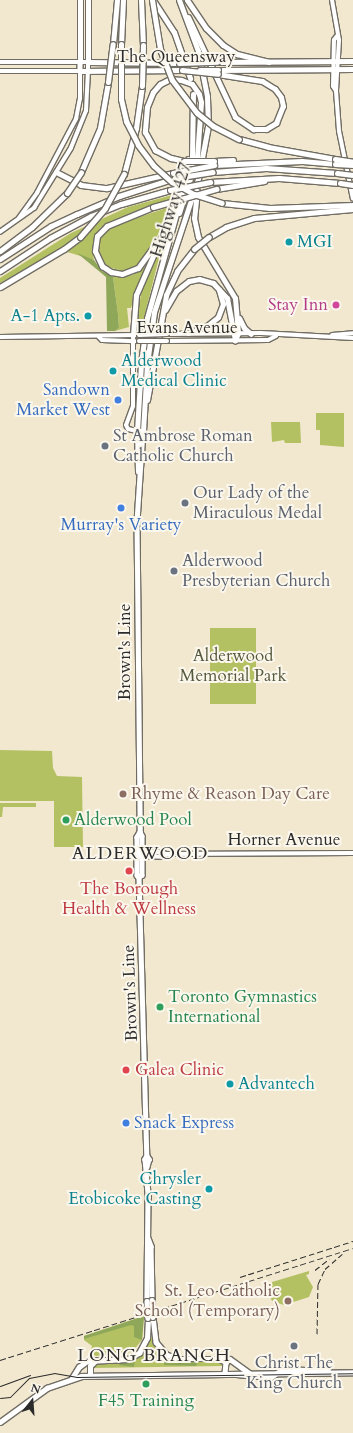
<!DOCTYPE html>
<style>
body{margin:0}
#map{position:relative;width:353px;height:1433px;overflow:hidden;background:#f2e8cf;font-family:Cardo,serif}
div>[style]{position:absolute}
.green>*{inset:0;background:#b4c163;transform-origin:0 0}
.forest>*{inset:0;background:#8fa759}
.roads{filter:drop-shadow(1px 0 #716d64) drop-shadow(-1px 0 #716d64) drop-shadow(0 1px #716d64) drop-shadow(0 -1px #716d64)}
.tertiary>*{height:3.5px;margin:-1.75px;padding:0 1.75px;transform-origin:1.75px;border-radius:1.75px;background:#fff}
.secondary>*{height:4px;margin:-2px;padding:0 2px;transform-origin:2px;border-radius:2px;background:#fff}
.primary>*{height:4.5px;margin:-2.25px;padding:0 2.25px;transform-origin:2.25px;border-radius:2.25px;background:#fff}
.motorway>*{height:5px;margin:-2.5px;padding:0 2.5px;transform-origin:2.5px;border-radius:2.5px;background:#fff}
.tram>*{height:1px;margin:-0.5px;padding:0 0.5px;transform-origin:0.5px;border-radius:0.5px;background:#2b2b2b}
.rail>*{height:1px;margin-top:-0.5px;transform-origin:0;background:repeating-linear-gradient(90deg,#2b2b2b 0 6px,transparent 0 9px)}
.bridges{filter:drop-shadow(1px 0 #716d64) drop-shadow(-1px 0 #716d64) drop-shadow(0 1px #716d64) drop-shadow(0 -1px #716d64)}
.secondary-bridge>*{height:4px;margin:-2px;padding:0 2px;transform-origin:2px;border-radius:2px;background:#fff}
.primary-bridge>*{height:4.5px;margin:-2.25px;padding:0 2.25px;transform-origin:2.25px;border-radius:2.25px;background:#fff}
.motorway-bridge>*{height:5px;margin:-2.5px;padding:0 2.5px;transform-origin:2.5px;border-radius:2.5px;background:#fff}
.dots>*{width:11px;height:11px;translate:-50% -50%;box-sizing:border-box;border:2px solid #fbf7ec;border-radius:50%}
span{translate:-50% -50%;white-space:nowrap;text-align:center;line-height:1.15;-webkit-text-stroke:4px #fbf7ec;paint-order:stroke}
.street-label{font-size:17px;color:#2b2b2b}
.culture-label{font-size:17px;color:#0d838f}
.left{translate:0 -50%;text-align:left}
.right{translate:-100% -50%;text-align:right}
.hotel-label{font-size:17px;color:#b23c85}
.shop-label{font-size:17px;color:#366cbe}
.worship-label{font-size:17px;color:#5b616d}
.park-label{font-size:17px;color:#54583c}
.education-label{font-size:17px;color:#785e54}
.leisure-label{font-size:17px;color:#27864d}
.health-label{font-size:17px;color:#be3a42}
.neighbourhood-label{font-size:18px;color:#2b2b2b;letter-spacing:1px}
.north{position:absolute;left:12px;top:1381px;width:40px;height:40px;-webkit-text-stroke:3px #fbf7ec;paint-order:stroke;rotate:17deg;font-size:11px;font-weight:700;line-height:16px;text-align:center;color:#2b2b2b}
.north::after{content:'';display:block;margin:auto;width:14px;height:18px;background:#2b2b2b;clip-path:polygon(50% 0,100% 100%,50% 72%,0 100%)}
</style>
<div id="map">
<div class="green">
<div style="clip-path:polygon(176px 194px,174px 200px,134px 212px,100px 228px,92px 247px,94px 260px,67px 252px,38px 263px,0 283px,0 278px,71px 233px,128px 207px)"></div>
<div style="clip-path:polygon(172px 206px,163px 227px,138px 265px,123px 272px,104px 265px,97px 249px,99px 239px,107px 228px)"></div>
<div style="clip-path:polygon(163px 242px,141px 330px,134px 330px,143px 285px)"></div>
<div style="clip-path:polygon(143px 266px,145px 268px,131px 308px,127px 308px,129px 327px,115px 331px,119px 328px,118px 314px,113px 277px,133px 275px)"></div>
<div style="clip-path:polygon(316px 413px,344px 413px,344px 447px,320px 445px,320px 430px,316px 430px)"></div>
<div style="clip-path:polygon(271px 422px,300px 422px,301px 443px,285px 443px,284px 440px,272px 442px)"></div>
<div style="left:210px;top:628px;width:46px;height:76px"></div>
<div style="clip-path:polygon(0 750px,52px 751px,53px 768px,57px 776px,82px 777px,83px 847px,54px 847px,54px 801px,0 801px)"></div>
<div style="clip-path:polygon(0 803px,36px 803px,36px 807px,3px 807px,2px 817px,0 817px)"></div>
<div style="clip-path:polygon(309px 1271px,309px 1274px,306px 1275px,313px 1287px,309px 1297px,284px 1305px,272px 1301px,268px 1292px,272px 1282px)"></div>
<div style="clip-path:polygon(144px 1316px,142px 1340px,132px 1352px,96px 1356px,90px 1353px,92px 1346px,84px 1340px,84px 1336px)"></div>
<div style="clip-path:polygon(150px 1334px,158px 1351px,168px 1359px,220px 1361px,223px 1366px,93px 1368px,97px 1363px,128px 1361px,136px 1358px,145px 1350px)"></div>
</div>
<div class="forest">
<div style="clip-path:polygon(77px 253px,94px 260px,102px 271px,113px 277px,118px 314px,119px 328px,115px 331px,107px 331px,106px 277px)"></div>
<div style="clip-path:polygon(144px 1316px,142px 1340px,134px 1337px,134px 1326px,131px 1325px,84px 1339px,84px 1336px)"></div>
<div style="clip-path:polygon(164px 1357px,173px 1360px,197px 1361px,197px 1364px,196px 1366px,164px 1365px)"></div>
<div style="clip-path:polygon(135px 1360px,134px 1367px,119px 1365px,120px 1363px)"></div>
</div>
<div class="roads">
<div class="tertiary">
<div style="left:19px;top:218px;width:31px;rotate:-54deg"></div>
<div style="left:37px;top:193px;width:84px;rotate:-62.2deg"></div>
<div style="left:76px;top:119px;width:20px;rotate:-79deg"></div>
<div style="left:80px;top:99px;width:28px;rotate:-90deg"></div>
<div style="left:0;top:232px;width:42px;rotate:-35.2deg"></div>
<div style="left:34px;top:208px;width:70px;rotate:-58.3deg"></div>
<div style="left:71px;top:148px;width:40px;rotate:-68deg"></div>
<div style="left:86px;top:111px;width:41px;rotate:-87.2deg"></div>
</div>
<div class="secondary">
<div style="left:332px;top:0;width:41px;rotate:80.1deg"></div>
<div style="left:339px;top:40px;width:51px;rotate:93.4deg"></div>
<div style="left:336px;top:91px;width:40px;rotate:85.7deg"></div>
<div style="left:339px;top:131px;width:69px;rotate:78.4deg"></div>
<div style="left:0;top:62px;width:88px"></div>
<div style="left:88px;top:62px;width:8px;rotate:90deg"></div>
<div style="left:0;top:71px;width:80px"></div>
<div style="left:336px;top:91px;width:6px;rotate:-121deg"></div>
<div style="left:333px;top:86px;width:46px;rotate:-88.8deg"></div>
<div style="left:334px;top:40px;width:5px;rotate:-53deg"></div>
<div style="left:167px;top:334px;width:94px;rotate:-0.6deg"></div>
<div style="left:261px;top:333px;width:92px;rotate:3.1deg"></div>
<div style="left:133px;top:335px;width:71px;rotate:90deg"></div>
<div style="left:133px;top:406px;width:20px;rotate:110deg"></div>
<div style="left:126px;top:425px;width:4px;rotate:63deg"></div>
<div style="left:128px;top:429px;width:9px;rotate:13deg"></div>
<div style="left:332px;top:335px;width:21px;rotate:-5deg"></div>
<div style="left:0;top:337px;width:135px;rotate:-0.8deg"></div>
<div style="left:99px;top:337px;width:4px;rotate:45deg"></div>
<div style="left:102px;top:340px;width:33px;rotate:2deg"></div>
<div style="left:167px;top:341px;width:101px;rotate:-0.6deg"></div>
<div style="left:268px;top:340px;width:9px;rotate:-27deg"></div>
<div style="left:137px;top:852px;width:25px"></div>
<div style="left:162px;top:852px;width:4px;rotate:27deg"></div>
<div style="left:166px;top:854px;width:187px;rotate:-0.3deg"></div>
<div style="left:139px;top:856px;width:24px;rotate:2deg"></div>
<div style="left:163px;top:857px;width:4px;rotate:-45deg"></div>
</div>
<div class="primary">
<div style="left:80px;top:62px;width:9px;rotate:90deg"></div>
<div style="left:80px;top:71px;width:102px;rotate:-0.6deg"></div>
<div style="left:88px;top:62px;width:91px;rotate:0.6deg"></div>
<div style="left:217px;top:62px;width:136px;rotate:-0.4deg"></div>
<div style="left:219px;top:70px;width:134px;rotate:-0.4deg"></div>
<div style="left:138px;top:472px;width:41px;rotate:-91.4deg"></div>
<div style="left:137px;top:431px;width:6px"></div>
<div style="left:143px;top:431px;width:90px;rotate:93.8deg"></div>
<div style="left:137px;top:521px;width:311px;rotate:89.4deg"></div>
<div style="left:140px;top:832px;width:4px;rotate:63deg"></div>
<div style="left:142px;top:836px;width:39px;rotate:90deg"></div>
<div style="left:142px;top:875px;width:4px;rotate:146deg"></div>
<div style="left:140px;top:832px;width:6px;rotate:121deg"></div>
<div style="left:137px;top:837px;width:38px;rotate:90deg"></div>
<div style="left:137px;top:875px;width:3px;rotate:45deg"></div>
<div style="left:139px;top:877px;width:279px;rotate:88.4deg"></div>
<div style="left:147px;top:1156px;width:4px;rotate:56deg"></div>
<div style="left:149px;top:1159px;width:8px;rotate:104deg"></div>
<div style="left:147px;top:1156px;width:4px;rotate:124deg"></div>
<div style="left:145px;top:1159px;width:38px;rotate:85deg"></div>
<div style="left:148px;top:1197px;width:104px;rotate:90.6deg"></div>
<div style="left:148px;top:1238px;width:9px;rotate:69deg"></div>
<div style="left:151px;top:1246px;width:54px;rotate:88.9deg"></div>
<div style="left:153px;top:1317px;width:25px;rotate:83deg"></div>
<div style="left:156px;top:1342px;width:17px;rotate:50deg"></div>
<div style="left:167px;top:1355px;width:13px;rotate:18deg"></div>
<div style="left:179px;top:1359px;width:51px"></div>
<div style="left:230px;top:1359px;width:24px;rotate:36deg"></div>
<div style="left:220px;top:1359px;width:7px;rotate:27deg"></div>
<div style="left:226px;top:1362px;width:11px;rotate:95deg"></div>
<div style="left:236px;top:1374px;width:35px;rotate:5deg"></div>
<div style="left:271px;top:1377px;width:14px;rotate:-34deg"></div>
<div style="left:283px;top:1369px;width:45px;rotate:2.5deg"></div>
<div style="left:90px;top:1375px;width:9px;rotate:-90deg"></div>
<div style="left:90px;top:1366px;width:7px;rotate:-45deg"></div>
<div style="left:72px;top:1378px;width:13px;rotate:-58deg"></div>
<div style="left:79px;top:1367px;width:10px;rotate:-37deg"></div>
<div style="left:87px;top:1361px;width:41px;rotate:-2.8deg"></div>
<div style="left:128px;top:1359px;width:13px;rotate:-29deg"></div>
<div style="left:139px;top:1353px;width:17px;rotate:-62deg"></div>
<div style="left:147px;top:1338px;width:20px;rotate:-87deg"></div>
<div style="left:0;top:1422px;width:58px;rotate:-35.9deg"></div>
<div style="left:47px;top:1388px;width:36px;rotate:-19deg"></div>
<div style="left:81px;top:1376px;width:272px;rotate:-0.8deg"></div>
</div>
<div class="motorway">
<div style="left:88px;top:0;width:62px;rotate:90deg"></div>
<div style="left:141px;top:0;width:45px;rotate:87.5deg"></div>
<div style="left:153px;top:0;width:38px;rotate:57deg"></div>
<div style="left:174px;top:32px;width:49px;rotate:70.8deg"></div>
<div style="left:187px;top:0;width:34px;rotate:56deg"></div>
<div style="left:206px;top:28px;width:24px;rotate:45deg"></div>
<div style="left:223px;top:45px;width:17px;rotate:33deg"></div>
<div style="left:237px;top:54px;width:33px;rotate:14deg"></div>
<div style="left:188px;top:17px;width:110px;rotate:64.8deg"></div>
<div style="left:235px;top:117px;width:22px;rotate:34deg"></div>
<div style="left:253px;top:129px;width:13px"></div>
<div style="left:266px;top:129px;width:12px;rotate:-31deg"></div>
<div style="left:276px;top:123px;width:18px;rotate:-68deg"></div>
<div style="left:283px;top:106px;width:9px;rotate:-103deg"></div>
<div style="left:281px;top:97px;width:10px;rotate:-127deg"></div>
<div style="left:275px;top:89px;width:15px;rotate:-148deg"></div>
<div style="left:262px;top:81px;width:45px;rotate:-171deg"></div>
<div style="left:113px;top:44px;width:44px;rotate:-84.8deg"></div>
<div style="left:121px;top:44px;width:44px;rotate:-87.4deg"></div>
<div style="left:80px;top:62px;width:62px;rotate:-90deg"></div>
<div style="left:239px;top:139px;width:30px;rotate:15deg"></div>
<div style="left:268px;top:147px;width:68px;rotate:10.2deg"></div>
<div style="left:214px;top:161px;width:19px;rotate:-3deg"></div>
<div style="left:214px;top:165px;width:88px;rotate:-2.6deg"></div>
<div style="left:302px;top:161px;width:33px;rotate:5deg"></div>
<div style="left:56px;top:172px;width:28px;rotate:27deg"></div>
<div style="left:81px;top:185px;width:26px;rotate:7deg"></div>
<div style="left:107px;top:188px;width:68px;rotate:-12.8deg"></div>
<div style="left:81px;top:172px;width:48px;rotate:-66.6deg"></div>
<div style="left:100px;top:128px;width:47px;rotate:-80.1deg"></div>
<div style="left:213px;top:172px;width:53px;rotate:-4.3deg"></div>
<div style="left:266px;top:168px;width:71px;rotate:4deg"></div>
<div style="left:124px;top:174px;width:48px;rotate:-75.4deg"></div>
<div style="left:136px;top:128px;width:42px;rotate:-81.9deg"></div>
<div style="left:210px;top:182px;width:69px;rotate:-3.3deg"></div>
<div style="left:279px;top:178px;width:61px;rotate:4.7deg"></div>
<div style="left:216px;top:189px;width:49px;rotate:-9.5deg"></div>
<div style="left:197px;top:191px;width:27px;rotate:96deg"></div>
<div style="left:194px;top:218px;width:19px;rotate:78deg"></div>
<div style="left:198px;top:237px;width:71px;rotate:58.8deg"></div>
<div style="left:235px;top:298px;width:35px;rotate:85deg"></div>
<div style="left:238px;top:333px;width:8px;rotate:113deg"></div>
<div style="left:222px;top:203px;width:48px;rotate:5.9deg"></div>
<div style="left:270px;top:208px;width:83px;rotate:-2.1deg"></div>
<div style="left:153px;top:207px;width:50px;rotate:157.6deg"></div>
<div style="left:107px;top:226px;width:14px;rotate:135deg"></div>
<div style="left:97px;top:236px;width:15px;rotate:98deg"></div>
<div style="left:95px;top:251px;width:17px;rotate:65deg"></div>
<div style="left:102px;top:266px;width:11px;rotate:34deg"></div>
<div style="left:111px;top:272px;width:11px;rotate:10deg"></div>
<div style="left:122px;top:274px;width:17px;rotate:-21deg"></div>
<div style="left:138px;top:268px;width:27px;rotate:-54deg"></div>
<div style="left:179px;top:213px;width:59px;rotate:-72.2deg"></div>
<div style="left:197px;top:157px;width:55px;rotate:-85.8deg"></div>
<div style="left:201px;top:102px;width:8px;rotate:-104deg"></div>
<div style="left:199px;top:94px;width:12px;rotate:-125deg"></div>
<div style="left:192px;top:84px;width:12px;rotate:-160deg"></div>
<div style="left:181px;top:80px;width:11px;rotate:-175deg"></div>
<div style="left:170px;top:79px;width:11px;rotate:153deg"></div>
<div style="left:160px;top:84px;width:11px;rotate:131deg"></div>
<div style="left:153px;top:92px;width:16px;rotate:112deg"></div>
<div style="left:147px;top:107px;width:25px;rotate:95deg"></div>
<div style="left:145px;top:132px;width:21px;rotate:61deg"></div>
<div style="left:155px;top:150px;width:18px;rotate:27deg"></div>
<div style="left:171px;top:158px;width:13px;rotate:13deg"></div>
<div style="left:209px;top:237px;width:20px;rotate:-30deg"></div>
<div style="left:226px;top:227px;width:29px;rotate:-18deg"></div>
<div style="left:254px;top:218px;width:99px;rotate:-5.2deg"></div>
<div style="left:0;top:251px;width:40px;rotate:-37deg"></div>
<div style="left:32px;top:227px;width:49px;rotate:-44.2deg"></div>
<div style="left:0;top:259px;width:61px;rotate:-32.9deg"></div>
<div style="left:51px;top:226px;width:29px;rotate:-25deg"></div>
<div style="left:77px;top:214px;width:46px;rotate:-23.2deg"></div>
<div style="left:119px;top:196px;width:56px;rotate:-17.8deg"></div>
<div style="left:0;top:271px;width:60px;rotate:-33.4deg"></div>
<div style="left:50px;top:238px;width:47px;rotate:-28.2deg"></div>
<div style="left:91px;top:216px;width:32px;rotate:-22deg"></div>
<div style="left:121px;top:204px;width:51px;rotate:-15.9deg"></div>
<div style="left:0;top:287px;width:74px;rotate:-30.7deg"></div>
<div style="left:64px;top:249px;width:20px;rotate:-37deg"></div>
<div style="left:165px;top:310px;width:22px;rotate:-60deg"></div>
<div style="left:176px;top:291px;width:16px;rotate:-38deg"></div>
<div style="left:189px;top:281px;width:10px;rotate:-11deg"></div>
<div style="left:199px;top:279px;width:15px;rotate:16deg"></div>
<div style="left:213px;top:283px;width:21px;rotate:47deg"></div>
<div style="left:227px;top:298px;width:43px;rotate:79.2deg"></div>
<div style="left:239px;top:318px;width:11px;rotate:63deg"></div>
<div style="left:244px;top:328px;width:9px;rotate:41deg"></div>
<div style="left:188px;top:333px;width:20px;rotate:-20deg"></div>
<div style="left:207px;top:326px;width:14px;rotate:-39deg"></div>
<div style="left:218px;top:317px;width:14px;rotate:-69deg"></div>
<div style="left:223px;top:304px;width:15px;rotate:-106deg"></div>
<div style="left:133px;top:335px;width:40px;rotate:-85.7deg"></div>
<div style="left:136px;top:295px;width:93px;rotate:-66.5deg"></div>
<div style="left:173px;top:210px;width:53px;rotate:-73.6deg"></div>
<div style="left:147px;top:400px;width:107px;rotate:-79.7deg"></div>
<div style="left:166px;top:295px;width:26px;rotate:-65deg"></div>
<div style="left:177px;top:271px;width:28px;rotate:-52deg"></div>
<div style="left:137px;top:431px;width:68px;rotate:-86.6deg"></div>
<div style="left:141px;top:363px;width:45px;rotate:-82.4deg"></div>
<div style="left:147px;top:318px;width:167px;rotate:-74.4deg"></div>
<div style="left:192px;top:157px;width:63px;rotate:-89.1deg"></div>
<div style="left:143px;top:431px;width:67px;rotate:-86.6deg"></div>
<div style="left:147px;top:364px;width:52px;rotate:-82.3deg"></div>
<div style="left:154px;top:312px;width:140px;rotate:-71.7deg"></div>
<div style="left:198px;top:179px;width:54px;rotate:-79.3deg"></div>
<div style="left:208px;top:126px;width:30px;rotate:-92deg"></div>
<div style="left:207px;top:96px;width:46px;rotate:-101.3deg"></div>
<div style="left:198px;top:51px;width:54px;rotate:-110.4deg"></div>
</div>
</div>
<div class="tram">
<div style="left:0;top:1386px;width:32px;rotate:-20deg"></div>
<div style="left:0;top:1398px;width:10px;rotate:-6deg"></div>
<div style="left:10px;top:1397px;width:27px;rotate:-45deg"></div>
<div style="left:29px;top:1378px;width:25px;rotate:-11deg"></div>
<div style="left:54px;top:1373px;width:22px;rotate:10deg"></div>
<div style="left:76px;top:1377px;width:277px;rotate:-0.8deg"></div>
</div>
<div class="rail">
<div style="left:315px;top:1270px;width:18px;rotate:-38deg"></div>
<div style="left:240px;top:1277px;width:119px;rotate:-17.7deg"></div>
<div style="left:317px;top:1334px;width:50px;rotate:-88.9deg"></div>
<div style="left:318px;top:1284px;width:17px;rotate:-65deg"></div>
<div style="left:325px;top:1269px;width:23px;rotate:-41deg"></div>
<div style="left:0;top:1360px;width:370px;rotate:-17.6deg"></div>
</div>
<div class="bridges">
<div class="secondary-bridge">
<div style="left:139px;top:335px;width:28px;rotate:-2deg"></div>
<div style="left:139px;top:341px;width:28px"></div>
</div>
<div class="primary-bridge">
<div style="left:179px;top:63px;width:38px;rotate:-2deg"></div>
<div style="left:200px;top:70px;width:19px"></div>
<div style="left:152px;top:1300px;width:17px;rotate:87deg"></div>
<div style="left:147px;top:1301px;width:17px;rotate:87deg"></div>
</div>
<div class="motorway-bridge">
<div style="left:152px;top:0;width:50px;rotate:80.7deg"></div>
<div style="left:160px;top:49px;width:33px;rotate:69deg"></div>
<div style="left:172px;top:80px;width:41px;rotate:52.9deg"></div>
<div style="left:197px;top:113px;width:21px;rotate:39deg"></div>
<div style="left:213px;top:126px;width:29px;rotate:27deg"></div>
<div style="left:121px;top:44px;width:55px;rotate:90deg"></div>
<div style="left:121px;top:99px;width:23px;rotate:77deg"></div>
<div style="left:126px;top:121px;width:27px;rotate:63deg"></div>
<div style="left:138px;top:145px;width:26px;rotate:53deg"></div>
<div style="left:154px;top:166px;width:24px;rotate:42deg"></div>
<div style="left:172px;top:182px;width:25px;rotate:29deg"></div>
<div style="left:194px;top:194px;width:29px;rotate:18deg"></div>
<div style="left:182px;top:70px;width:36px;rotate:6deg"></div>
<div style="left:108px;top:82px;width:38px;rotate:-83deg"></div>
<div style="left:142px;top:86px;width:41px;rotate:-88.6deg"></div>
<div style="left:335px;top:159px;width:18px;rotate:9deg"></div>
<div style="left:184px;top:161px;width:30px"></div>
<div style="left:335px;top:164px;width:18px;rotate:3deg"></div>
<div style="left:173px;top:173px;width:42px;rotate:-11deg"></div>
<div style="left:337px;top:173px;width:16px;rotate:7deg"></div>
<div style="left:175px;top:178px;width:38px;rotate:-9deg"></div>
<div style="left:340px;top:183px;width:13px;rotate:9deg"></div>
<div style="left:170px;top:190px;width:41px;rotate:-11.3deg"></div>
<div style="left:67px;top:193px;width:25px;rotate:-56deg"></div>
<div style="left:153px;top:207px;width:66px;rotate:-15.9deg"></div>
<div style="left:80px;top:237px;width:38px;rotate:-49deg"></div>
<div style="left:105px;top:208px;width:39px;rotate:-61deg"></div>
<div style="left:194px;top:249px;width:19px;rotate:-39deg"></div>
</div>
</div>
<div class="dots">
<div style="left:289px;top:242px;background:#0f9aa8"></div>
<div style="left:336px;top:305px;background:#d1479c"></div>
<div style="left:88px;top:316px;background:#0f9aa8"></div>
<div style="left:113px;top:371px;background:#0f9aa8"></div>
<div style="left:118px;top:400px;background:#3f7fe0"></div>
<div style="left:105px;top:446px;background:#6b7280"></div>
<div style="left:185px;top:503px;background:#6b7280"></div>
<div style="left:121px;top:508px;background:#3f7fe0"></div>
<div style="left:174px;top:571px;background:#6b7280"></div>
<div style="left:123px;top:794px;background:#8d6e63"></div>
<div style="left:66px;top:820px;background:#2e9e5b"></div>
<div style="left:129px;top:871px;background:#e0444e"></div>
<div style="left:160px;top:1007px;background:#2e9e5b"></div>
<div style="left:126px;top:1070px;background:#e0444e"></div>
<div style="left:230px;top:1084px;background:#0f9aa8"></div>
<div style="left:126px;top:1123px;background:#3f7fe0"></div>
<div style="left:209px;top:1189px;background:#0f9aa8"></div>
<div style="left:288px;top:1301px;background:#8d6e63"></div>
<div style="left:294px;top:1346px;background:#6b7280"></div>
<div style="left:146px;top:1384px;background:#2e9e5b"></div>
</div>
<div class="street-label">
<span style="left:176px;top:57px">The Queensway</span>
<span style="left:171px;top:210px;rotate:-72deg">Highway 427</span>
<span style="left:187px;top:328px">Evans Avenue</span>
<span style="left:125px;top:652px;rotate:-90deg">Brown's Line</span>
<span style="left:284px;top:840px">Horner Avenue</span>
<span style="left:130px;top:993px;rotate:-92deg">Brown's Line</span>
</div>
<div class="culture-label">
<span class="left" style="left:297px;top:242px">MGI</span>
<span class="right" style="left:80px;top:316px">A-1 Apts.</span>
<span class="left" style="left:121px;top:371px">Alderwood<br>Medical Clinic</span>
<span class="left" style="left:238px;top:1084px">Advantech</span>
<span class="right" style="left:201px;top:1189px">Chrysler<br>Etobicoke Casting</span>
</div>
<div class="hotel-label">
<span class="right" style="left:328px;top:305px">Stay Inn</span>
</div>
<div class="shop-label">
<span class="right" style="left:110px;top:400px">Sandown<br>Market West</span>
<span style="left:121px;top:525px">Murray's Variety</span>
<span class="left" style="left:134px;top:1123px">Snack Express</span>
</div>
<div class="worship-label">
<span class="left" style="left:113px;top:446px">St Ambrose Roman<br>Catholic Church</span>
<span class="left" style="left:193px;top:503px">Our Lady of the<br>Miraculous Medal</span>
<span class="left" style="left:182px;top:571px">Alderwood<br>Presbyterian Church</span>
<span style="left:294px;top:1373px">Christ The<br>King Church</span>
</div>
<div class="park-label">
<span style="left:233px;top:666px">Alderwood<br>Memorial Park</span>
</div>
<div class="education-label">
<span class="left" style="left:131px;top:794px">Rhyme &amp; Reason Day Care</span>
<span class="right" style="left:280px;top:1301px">St. Leo Catholic<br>School (Temporary)</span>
</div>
<div class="leisure-label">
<span class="left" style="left:74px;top:820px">Alderwood Pool</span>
<span class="left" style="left:168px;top:1007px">Toronto Gymnastics<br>International</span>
<span style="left:146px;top:1401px">F45 Training</span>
</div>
<div class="health-label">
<span style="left:129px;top:899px">The Borough<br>Health &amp; Wellness</span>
<span class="left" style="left:135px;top:1070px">Galea Clinic</span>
</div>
<div class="neighbourhood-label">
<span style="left:140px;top:854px">ALDERWOOD</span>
<span style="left:154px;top:1356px">LONG BRANCH</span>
</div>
<div class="north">N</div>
</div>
